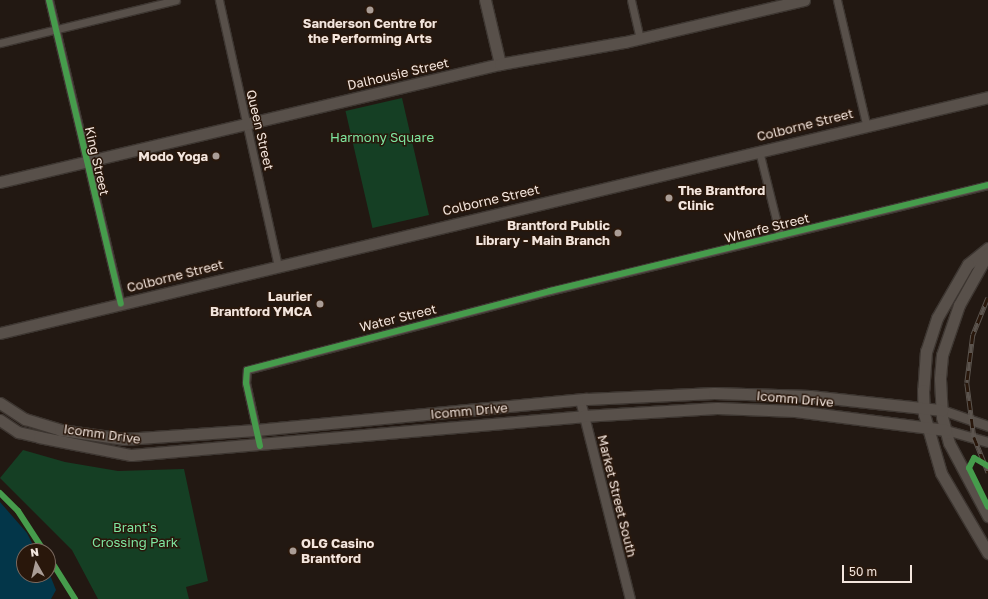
<!DOCTYPE html>
<style>
body{margin:0}
#map{position:relative;width:988px;height:599px;overflow:hidden;background:#221812;font-family:"Golos Text",sans-serif}
div>[style]{position:absolute}
.green>*{inset:0;background:#153f24;transform-origin:0 0}
.water>*{inset:0;background:#033649}
.roads{filter:drop-shadow(1px 0 #3d3631) drop-shadow(-1px 0 #3d3631) drop-shadow(0 1px #3d3631) drop-shadow(0 -1px #3d3631)}
.minor>*{height:7px;margin:-3.5px;padding:0 3.5px;transform-origin:3.5px;border-radius:3.5px;background:#58504a}
.tertiary>*{height:9px;margin:-4.5px;padding:0 4.5px;transform-origin:4.5px;border-radius:4.5px;background:#58504a}
.secondary>*{height:11px;margin:-5.5px;padding:0 5.5px;transform-origin:5.5px;border-radius:5.5px;background:#58504a}
.rail>*{height:4.5px;margin-top:-2.25px;transform-origin:0;background:repeating-linear-gradient(90deg,#29170b 0 9px,#5c544e 0 18px);box-sizing:border-box;border-block:1px solid #5c544e}
.cycleway>*{height:6px;margin:-3px;padding:0 3px;transform-origin:3px;border-radius:3px;background:#469c4c}
.dots>*{width:11px;height:11px;translate:-50% -50%;box-sizing:border-box;border:2px solid #29170b;border-radius:50%}
span{translate:-50% -50%;white-space:nowrap;text-align:center;line-height:1.15;-webkit-text-stroke:3px #29170b;paint-order:stroke}
.poi-label{font-size:13px;color:#f3e5dd;font-weight:700}
.right{translate:-100% -50%;text-align:right}
.left{translate:0 -50%;text-align:left}
.street-label{font-size:13px;color:#f3e5dd}
.park-label{font-size:13px;color:#7ee6a0}
.north{position:absolute;left:16px;top:543px;width:40px;height:40px;box-sizing:border-box;background:#29170b;border:1px solid #7a695f;border-radius:50%;rotate:352deg;font-size:11px;font-weight:700;line-height:16px;text-align:center;color:#f3e5dd}
.north::after{content:'';display:block;margin:auto;width:14px;height:18px;background:#aa9d96;clip-path:polygon(50% 0,100% 100%,50% 72%,0 100%)}
.scale{position:absolute;left:842px;top:565px;width:70px;height:18px;box-sizing:border-box;border:2px solid #f3e5dd;border-top:0;padding-left:5px;font-size:12px;line-height:14px;white-space:nowrap;color:#f3e5dd;-webkit-text-stroke:3px #29170b;paint-order:stroke}
</style>
<div id="map">
<div class="green">
<div style="left:402px;top:98px;width:120px;height:58px;rotate:77deg"></div>
<div style="clip-path:polygon(23px 450px,65px 462px,118px 471px,184px 469px,208px 581px,186px 587px,189px 599px,98px 599px,72px 550px,0 478px)"></div>
</div>
<div class="water">
<div style="clip-path:polygon(0 502px,27px 533px,36px 551px,24px 551px,24px 575px,48px 575px,48px 570px,56px 590px,51px 599px,0 599px)"></div>
</div>
<div class="roads">
<div class="minor">
<div style="left:49px;top:0;width:312px;rotate:76.7deg"></div>
<div style="left:219px;top:0;width:272px;rotate:77.5deg"></div>
<div style="left:631px;top:0;width:40px;rotate:77deg"></div>
<div style="left:837px;top:0;width:127px;rotate:76.8deg"></div>
<div style="left:0;top:43px;width:181px;rotate:-13.7deg"></div>
<div style="left:759px;top:151px;width:87px;rotate:76deg"></div>
<div style="left:260px;top:446px;width:65px;rotate:-102.5deg"></div>
<div style="left:246px;top:383px;width:13px;rotate:-86deg"></div>
<div style="left:247px;top:370px;width:313px;rotate:-14.6deg"></div>
<div style="left:550px;top:291px;width:451px;rotate:-13.6deg"></div>
</div>
<div class="tertiary">
<div style="left:580px;top:400px;width:205px;rotate:75.9deg"></div>
<div style="left:942px;top:410px;width:49px;rotate:19.2deg"></div>
<div style="left:946px;top:430px;width:44px;rotate:15.9deg"></div>
</div>
<div class="secondary">
<div style="left:485px;top:0;width:66px;rotate:76.8deg"></div>
<div style="left:0;top:182px;width:514px;rotate:-13.28deg"></div>
<div style="left:500px;top:64px;width:127px;rotate:-10deg"></div>
<div style="left:625px;top:42px;width:184px;rotate:-13.2deg"></div>
<div style="left:988px;top:248px;width:26px;rotate:141deg"></div>
<div style="left:968px;top:264px;width:62px;rotate:119.9deg"></div>
<div style="left:937px;top:318px;width:35px;rotate:108deg"></div>
<div style="left:926px;top:351px;width:39px;rotate:94deg"></div>
<div style="left:923px;top:390px;width:24px;rotate:88deg"></div>
<div style="left:924px;top:414px;width:61px;rotate:73.9deg"></div>
<div style="left:941px;top:473px;width:93px;rotate:59.6deg"></div>
<div style="left:988px;top:253px;width:60px;rotate:119.1deg"></div>
<div style="left:959px;top:305px;width:53px;rotate:108.8deg"></div>
<div style="left:942px;top:355px;width:24px;rotate:95deg"></div>
<div style="left:940px;top:379px;width:38px;rotate:87deg"></div>
<div style="left:942px;top:417px;width:27px;rotate:75deg"></div>
<div style="left:949px;top:443px;width:83px;rotate:61.9deg"></div>
<div style="left:0;top:333px;width:1016px;rotate:-13.43deg"></div>
<div style="left:0;top:403px;width:30px;rotate:33deg"></div>
<div style="left:25px;top:419px;width:37px;rotate:17deg"></div>
<div style="left:60px;top:430px;width:65px;rotate:8deg"></div>
<div style="left:124px;top:439px;width:132px;rotate:-3.9deg"></div>
<div style="left:256px;top:430px;width:332px;rotate:-5.4deg"></div>
<div style="left:587px;top:399px;width:127px;rotate:-2.7deg"></div>
<div style="left:714px;top:393px;width:96px;rotate:1.8deg"></div>
<div style="left:810px;top:396px;width:133px;rotate:6.1deg"></div>
<div style="left:0;top:420px;width:22px;rotate:34deg"></div>
<div style="left:18px;top:432px;width:22px;rotate:13deg"></div>
<div style="left:39px;top:437px;width:94px;rotate:11.1deg"></div>
<div style="left:131px;top:455px;width:454px;rotate:-4.9deg"></div>
<div style="left:583px;top:416px;width:134px;rotate:-3.4deg"></div>
<div style="left:717px;top:408px;width:78px;rotate:2.2deg"></div>
<div style="left:795px;top:411px;width:152px;rotate:7.2deg"></div>
</div>
</div>
<div class="rail">
<div style="left:988px;top:298px;width:40px;rotate:112deg"></div>
<div style="left:973px;top:335px;width:48px;rotate:97.1deg"></div>
<div style="left:967px;top:383px;width:54px;rotate:82.6deg"></div>
<div style="left:974px;top:437px;width:38px;rotate:68deg"></div>
</div>
<div class="cycleway">
<div style="left:49px;top:0;width:312px;rotate:76.7deg"></div>
<div style="left:260px;top:446px;width:65px;rotate:-102.5deg"></div>
<div style="left:246px;top:383px;width:13px;rotate:-86deg"></div>
<div style="left:247px;top:370px;width:313px;rotate:-14.6deg"></div>
<div style="left:550px;top:291px;width:451px;rotate:-13.6deg"></div>
<div style="left:988px;top:466px;width:16px;rotate:-150deg"></div>
<div style="left:974px;top:458px;width:11px;rotate:117deg"></div>
<div style="left:969px;top:468px;width:43px;rotate:64deg"></div>
<div style="left:0;top:493px;width:25px;rotate:45deg"></div>
<div style="left:18px;top:511px;width:48px;rotate:57deg"></div>
<div style="left:48px;top:556px;width:51px;rotate:57.9deg"></div>
</div>
<div class="dots">
<div style="left:370px;top:10px;background:#aa9d96"></div>
<div style="left:216px;top:156px;background:#aa9d96"></div>
<div style="left:669px;top:198px;background:#aa9d96"></div>
<div style="left:618px;top:233px;background:#aa9d96"></div>
<div style="left:320px;top:304px;background:#aa9d96"></div>
<div style="left:293px;top:551px;background:#aa9d96"></div>
</div>
<div class="poi-label">
<span style="left:370px;top:31px">Sanderson Centre for<br>the Performing Arts</span>
<span class="right" style="left:208px;top:156px">Modo Yoga</span>
<span class="left" style="left:678px;top:198px">The Brantford<br>Clinic</span>
<span class="right" style="left:610px;top:233px">Brantford Public<br>Library - Main Branch</span>
<span class="right" style="left:312px;top:304px">Laurier<br>Brantford YMCA</span>
<span class="left" style="left:301px;top:551px">OLG Casino<br>Brantford</span>
</div>
<div class="street-label">
<span style="left:398px;top:74px;rotate:-13deg">Dalhousie Street</span>
<span style="left:805px;top:125px;rotate:-14deg">Colborne Street</span>
<span style="left:260px;top:130px;rotate:77deg">Queen Street</span>
<span style="left:97px;top:161px;rotate:77deg">King Street</span>
<span style="left:491px;top:200px;rotate:-13deg">Colborne Street</span>
<span style="left:767px;top:228px;rotate:-14deg">Wharfe Street</span>
<span style="left:175px;top:276px;rotate:-14deg">Colborne Street</span>
<span style="left:398px;top:318px;rotate:-14deg">Water Street</span>
<span style="left:795px;top:399px;rotate:5deg">Icomm Drive</span>
<span style="left:469px;top:411px;rotate:-5deg">Icomm Drive</span>
<span style="left:102px;top:434px;rotate:8deg">Icomm Drive</span>
<span style="left:617px;top:496px;rotate:76deg">Market Street South</span>
</div>
<div class="park-label">
<span style="left:382px;top:137px">Harmony Square</span>
<span style="left:135px;top:535px">Brant's<br>Crossing Park</span>
</div>
<div class="north">N</div>
<div class="scale">50 m</div>
</div>
